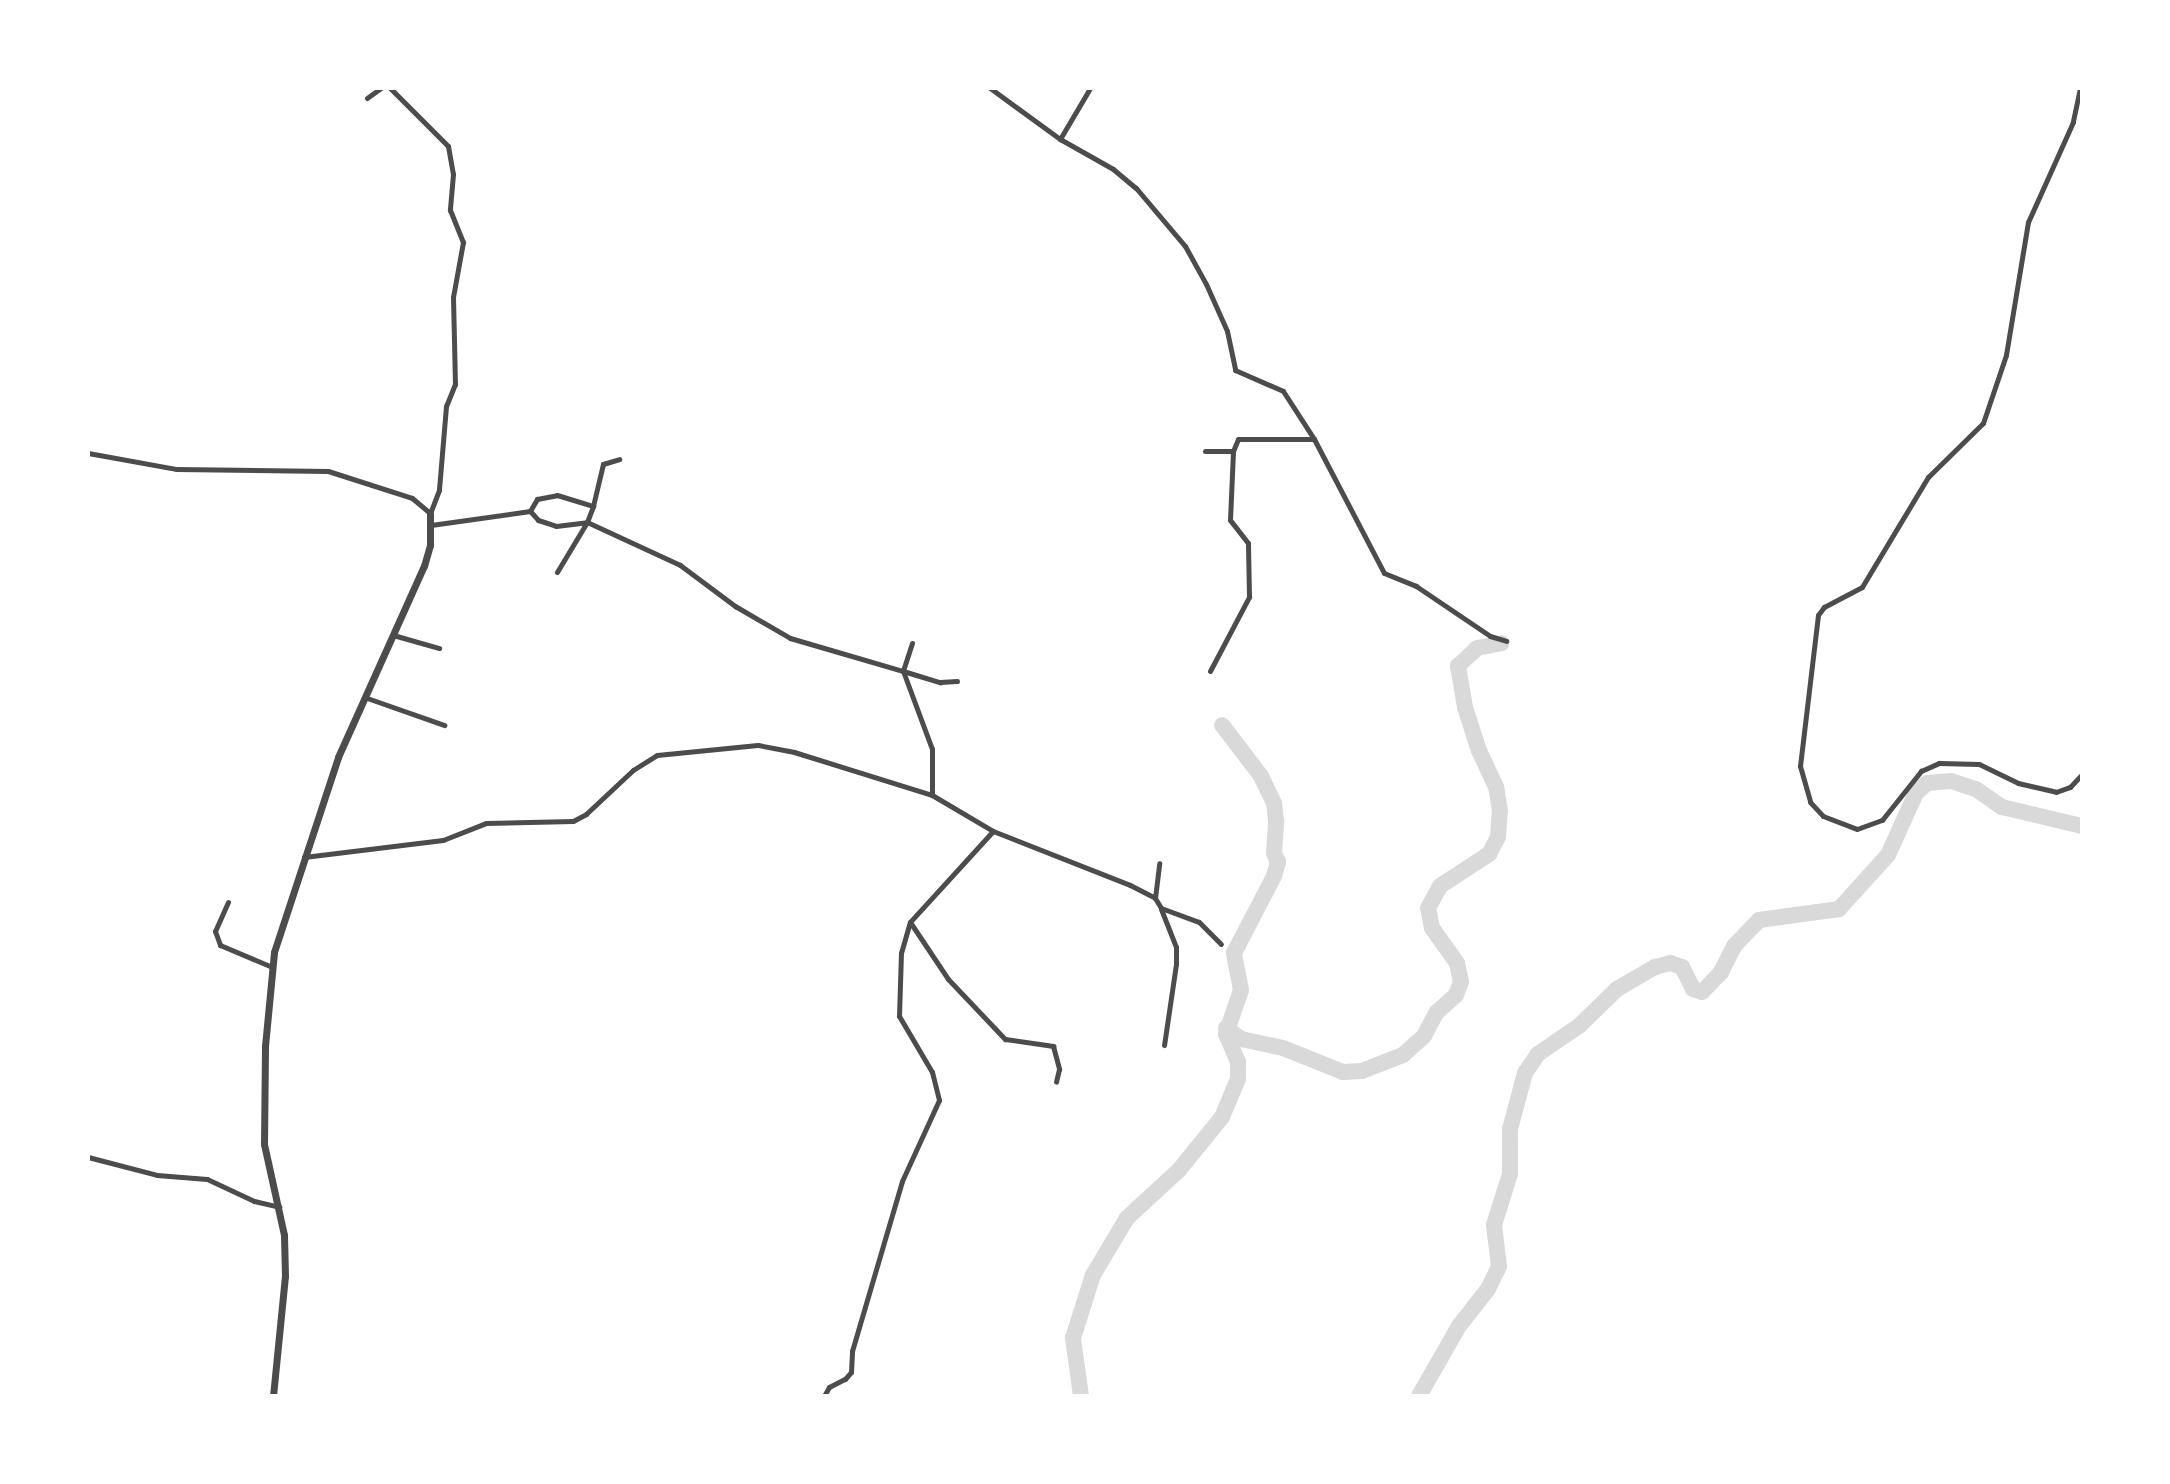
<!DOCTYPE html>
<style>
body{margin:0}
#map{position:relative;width:2170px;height:1484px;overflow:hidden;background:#fff;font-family:"Public Sans",sans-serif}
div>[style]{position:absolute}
.river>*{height:16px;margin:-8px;padding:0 8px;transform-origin:8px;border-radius:8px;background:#d9d9d9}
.minor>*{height:5px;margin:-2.5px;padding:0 2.5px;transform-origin:2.5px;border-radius:2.5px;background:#4c4c4c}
.tertiary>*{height:7px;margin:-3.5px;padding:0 3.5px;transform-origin:3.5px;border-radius:3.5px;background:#4c4c4c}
span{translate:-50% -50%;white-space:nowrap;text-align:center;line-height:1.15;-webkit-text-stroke:6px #fff;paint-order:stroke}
.frame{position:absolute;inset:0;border:90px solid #fff;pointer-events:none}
</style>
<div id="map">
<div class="river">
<div style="left:1226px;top:1028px;width:19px;rotate:36deg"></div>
<div style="left:1241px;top:1039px;width:43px;rotate:12.1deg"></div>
<div style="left:1283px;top:1048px;width:65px;rotate:21.8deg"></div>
<div style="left:1343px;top:1072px;width:19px;rotate:-3deg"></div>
<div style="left:1362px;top:1071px;width:44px;rotate:-21.3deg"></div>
<div style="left:1403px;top:1055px;width:28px;rotate:-42deg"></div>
<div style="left:1424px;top:1036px;width:26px;rotate:-62deg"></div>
<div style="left:1436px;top:1013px;width:27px;rotate:-42deg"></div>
<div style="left:1456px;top:995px;width:14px;rotate:-69deg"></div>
<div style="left:1461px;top:982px;width:19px;rotate:-102deg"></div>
<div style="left:1457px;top:963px;width:43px;rotate:-125.5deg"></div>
<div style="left:1432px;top:928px;width:20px;rotate:-101deg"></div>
<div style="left:1428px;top:908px;width:25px;rotate:-61deg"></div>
<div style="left:1440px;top:886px;width:59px;rotate:-33.1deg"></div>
<div style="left:1489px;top:854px;width:19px;rotate:-62deg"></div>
<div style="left:1498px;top:837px;width:26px;rotate:-86deg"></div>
<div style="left:1500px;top:811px;width:24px;rotate:-99deg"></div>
<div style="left:1496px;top:787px;width:40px;rotate:-115deg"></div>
<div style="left:1479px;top:751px;width:46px;rotate:-107.7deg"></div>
<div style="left:1465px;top:707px;width:42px;rotate:-99.7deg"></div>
<div style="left:1458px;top:666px;width:26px;rotate:-43deg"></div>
<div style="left:1477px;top:648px;width:25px;rotate:-11deg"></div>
<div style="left:1081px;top:1396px;width:59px;rotate:-97.9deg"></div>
<div style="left:1073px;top:1338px;width:66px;rotate:-72.4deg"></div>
<div style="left:1093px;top:1275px;width:66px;rotate:-59.2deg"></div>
<div style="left:1127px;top:1218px;width:71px;rotate:-42.7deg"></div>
<div style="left:1179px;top:1170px;width:68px;rotate:-50.9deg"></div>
<div style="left:1222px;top:1117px;width:41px;rotate:-67.2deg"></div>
<div style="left:1238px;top:1079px;width:17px;rotate:-90deg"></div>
<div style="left:1238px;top:1062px;width:30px;rotate:-113deg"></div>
<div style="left:1226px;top:1034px;width:46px;rotate:-71.2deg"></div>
<div style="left:1241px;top:990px;width:38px;rotate:-101deg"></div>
<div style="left:1234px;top:953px;width:87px;rotate:-62.5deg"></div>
<div style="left:1274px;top:876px;width:15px;rotate:-74deg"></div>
<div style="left:1278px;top:862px;width:10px;rotate:-114deg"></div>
<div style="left:1274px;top:853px;width:32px;rotate:-86deg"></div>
<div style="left:1276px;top:821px;width:18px;rotate:-96deg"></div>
<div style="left:1274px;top:803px;width:30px;rotate:-116deg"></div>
<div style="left:1261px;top:776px;width:64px;rotate:-127.4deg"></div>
<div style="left:1419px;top:1396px;width:81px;rotate:-60.3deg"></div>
<div style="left:1459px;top:1326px;width:47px;rotate:-51.9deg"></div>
<div style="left:1488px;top:1289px;width:25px;rotate:-64deg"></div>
<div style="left:1499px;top:1266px;width:41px;rotate:-97deg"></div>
<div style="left:1494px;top:1225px;width:53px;rotate:-72.6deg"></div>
<div style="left:1510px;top:1174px;width:45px;rotate:-90deg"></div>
<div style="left:1510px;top:1129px;width:58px;rotate:-75deg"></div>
<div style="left:1525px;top:1073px;width:23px;rotate:-56deg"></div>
<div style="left:1538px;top:1054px;width:51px;rotate:-34.6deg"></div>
<div style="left:1580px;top:1025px;width:52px;rotate:-44.2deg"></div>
<div style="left:1617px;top:989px;width:44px;rotate:-30.1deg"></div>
<div style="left:1655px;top:967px;width:16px;rotate:-15deg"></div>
<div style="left:1670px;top:963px;width:13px;rotate:18deg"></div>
<div style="left:1682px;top:967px;width:25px;rotate:63deg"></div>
<div style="left:1693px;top:989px;width:9px;rotate:18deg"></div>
<div style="left:1702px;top:992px;width:28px;rotate:-46deg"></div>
<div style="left:1721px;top:972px;width:29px;rotate:-63deg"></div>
<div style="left:1734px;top:946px;width:36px;rotate:-46deg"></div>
<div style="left:1759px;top:920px;width:81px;rotate:-7.8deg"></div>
<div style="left:1839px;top:909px;width:73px;rotate:-47.8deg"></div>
<div style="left:1888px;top:855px;width:68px;rotate:-65.7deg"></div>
<div style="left:1916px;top:793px;width:15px;rotate:-42deg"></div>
<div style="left:1927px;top:783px;width:24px;rotate:-5deg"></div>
<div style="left:1951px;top:781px;width:26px;rotate:18deg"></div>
<div style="left:1976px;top:789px;width:32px;rotate:35deg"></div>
<div style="left:2002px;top:807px;width:82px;rotate:13.4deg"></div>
</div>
<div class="minor">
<div style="left:390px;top:88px;width:82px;rotate:45deg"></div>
<div style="left:448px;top:146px;width:28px;rotate:80deg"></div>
<div style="left:453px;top:174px;width:36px;rotate:95deg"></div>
<div style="left:450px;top:210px;width:35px;rotate:68deg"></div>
<div style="left:463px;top:242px;width:56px;rotate:100.3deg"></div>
<div style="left:453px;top:297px;width:87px;rotate:88.7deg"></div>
<div style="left:455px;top:384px;width:24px;rotate:112deg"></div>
<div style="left:446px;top:406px;width:84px;rotate:94.8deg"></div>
<div style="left:439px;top:490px;width:26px;rotate:111deg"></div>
<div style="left:990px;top:88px;width:87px;rotate:36.1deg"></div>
<div style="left:1060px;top:139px;width:61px;rotate:29.5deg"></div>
<div style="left:1113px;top:169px;width:30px;rotate:40deg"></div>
<div style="left:1136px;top:188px;width:76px;rotate:49.8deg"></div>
<div style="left:1185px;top:246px;width:43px;rotate:61.1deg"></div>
<div style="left:1206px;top:284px;width:51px;rotate:65.9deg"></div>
<div style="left:1227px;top:331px;width:40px;rotate:78deg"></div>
<div style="left:1235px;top:370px;width:52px;rotate:23.6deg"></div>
<div style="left:1283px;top:391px;width:57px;rotate:57.1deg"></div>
<div style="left:2080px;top:88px;width:35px;rotate:102deg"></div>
<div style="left:2073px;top:122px;width:110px;rotate:114.2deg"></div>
<div style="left:2028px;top:222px;width:135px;rotate:99.4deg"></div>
<div style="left:2006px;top:355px;width:72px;rotate:108.7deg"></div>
<div style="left:1983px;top:423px;width:77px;rotate:135.5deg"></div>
<div style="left:1928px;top:477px;width:128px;rotate:121deg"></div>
<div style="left:1862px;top:587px;width:43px;rotate:152.2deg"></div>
<div style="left:1824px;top:607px;width:10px;rotate:127deg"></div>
<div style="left:1818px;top:615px;width:152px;rotate:96.8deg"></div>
<div style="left:1800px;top:766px;width:37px;rotate:74deg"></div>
<div style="left:1810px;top:802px;width:19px;rotate:47deg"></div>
<div style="left:1823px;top:816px;width:36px;rotate:21deg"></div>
<div style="left:1857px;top:829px;width:27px;rotate:-20deg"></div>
<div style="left:1882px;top:820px;width:63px;rotate:-51.5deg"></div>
<div style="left:1921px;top:771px;width:20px;rotate:-24deg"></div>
<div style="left:1939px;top:763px;width:40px;rotate:1.4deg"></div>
<div style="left:1979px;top:764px;width:43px;rotate:26deg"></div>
<div style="left:2018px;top:783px;width:39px;rotate:13deg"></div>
<div style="left:2056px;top:792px;width:15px;rotate:-20deg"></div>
<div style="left:2070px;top:787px;width:18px;rotate:-47deg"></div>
<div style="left:367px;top:98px;width:17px;rotate:-36deg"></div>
<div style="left:1060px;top:139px;width:59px;rotate:-59.5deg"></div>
<div style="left:1205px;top:451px;width:28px"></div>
<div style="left:88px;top:453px;width:89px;rotate:10.3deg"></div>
<div style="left:176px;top:469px;width:152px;rotate:0.8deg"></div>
<div style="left:328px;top:471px;width:88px;rotate:17.8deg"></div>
<div style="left:412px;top:498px;width:23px;rotate:40deg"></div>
<div style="left:530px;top:511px;width:12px;rotate:48deg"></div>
<div style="left:538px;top:520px;width:19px;rotate:18deg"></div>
<div style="left:556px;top:526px;width:31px;rotate:-7deg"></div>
<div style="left:587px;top:522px;width:102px;rotate:24.8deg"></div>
<div style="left:680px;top:565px;width:69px;rotate:36.7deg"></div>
<div style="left:735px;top:606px;width:64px;rotate:30.2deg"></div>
<div style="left:790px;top:638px;width:118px;rotate:16.3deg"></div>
<div style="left:903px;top:671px;width:83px;rotate:69.6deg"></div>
<div style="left:932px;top:749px;width:46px;rotate:90deg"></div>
<div style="left:431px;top:525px;width:100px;rotate:-8deg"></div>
<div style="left:530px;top:511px;width:14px;rotate:-60deg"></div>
<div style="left:537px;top:499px;width:20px;rotate:-11deg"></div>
<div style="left:557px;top:495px;width:38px;rotate:17deg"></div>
<div style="left:593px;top:506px;width:43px;rotate:-76.6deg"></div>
<div style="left:603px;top:464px;width:17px;rotate:-17deg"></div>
<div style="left:557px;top:572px;width:58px;rotate:-59deg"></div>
<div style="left:587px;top:522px;width:17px;rotate:-69deg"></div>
<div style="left:393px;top:635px;width:48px;rotate:15.8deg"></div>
<div style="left:912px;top:643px;width:29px;rotate:108deg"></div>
<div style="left:903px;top:671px;width:39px;rotate:17deg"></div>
<div style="left:940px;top:682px;width:17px;rotate:-3deg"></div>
<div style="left:1210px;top:671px;width:84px;rotate:-62.2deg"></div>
<div style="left:1249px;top:597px;width:54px;rotate:-91.1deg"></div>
<div style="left:1248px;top:543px;width:29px;rotate:-128deg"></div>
<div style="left:1230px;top:520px;width:69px;rotate:-87.5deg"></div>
<div style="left:1233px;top:451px;width:13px;rotate:-67deg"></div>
<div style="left:1238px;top:439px;width:76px"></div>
<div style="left:1314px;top:439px;width:151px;rotate:62.4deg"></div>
<div style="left:1384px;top:573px;width:35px;rotate:22deg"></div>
<div style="left:1416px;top:586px;width:89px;rotate:34deg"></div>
<div style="left:1490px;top:636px;width:17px;rotate:17deg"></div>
<div style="left:367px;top:698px;width:82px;rotate:19.3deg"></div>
<div style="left:993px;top:831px;width:123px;rotate:132.4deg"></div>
<div style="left:910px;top:922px;width:69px;rotate:56.3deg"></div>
<div style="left:948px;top:979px;width:83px;rotate:46.5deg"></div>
<div style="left:1005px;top:1039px;width:49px;rotate:8.3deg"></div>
<div style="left:1053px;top:1046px;width:24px;rotate:75deg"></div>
<div style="left:1059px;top:1069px;width:13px;rotate:103deg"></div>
<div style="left:304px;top:857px;width:140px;rotate:-7deg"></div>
<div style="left:443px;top:840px;width:46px;rotate:-21.6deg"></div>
<div style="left:486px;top:823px;width:87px;rotate:-1.3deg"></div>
<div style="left:573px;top:821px;width:15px;rotate:-28deg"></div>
<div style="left:586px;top:814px;width:64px;rotate:-43.1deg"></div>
<div style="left:633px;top:770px;width:28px;rotate:-32deg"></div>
<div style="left:657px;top:755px;width:101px;rotate:-5.7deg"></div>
<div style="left:758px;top:745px;width:37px;rotate:11deg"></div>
<div style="left:794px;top:752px;width:145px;rotate:17.3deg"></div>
<div style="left:932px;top:795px;width:71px;rotate:30.5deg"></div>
<div style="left:993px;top:831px;width:147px;rotate:21.5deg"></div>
<div style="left:1130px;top:885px;width:28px;rotate:27deg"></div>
<div style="left:1155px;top:898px;width:12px;rotate:59deg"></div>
<div style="left:1161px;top:908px;width:40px;rotate:20.2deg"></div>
<div style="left:1199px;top:922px;width:31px;rotate:45deg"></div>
<div style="left:1155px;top:898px;width:35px;rotate:-83deg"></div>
<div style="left:228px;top:902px;width:32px;rotate:114deg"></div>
<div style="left:215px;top:931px;width:15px;rotate:70deg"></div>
<div style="left:220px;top:945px;width:56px;rotate:22.9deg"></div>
<div style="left:1161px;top:909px;width:41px;rotate:68.5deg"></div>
<div style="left:1176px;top:947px;width:17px;rotate:90deg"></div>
<div style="left:1176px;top:964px;width:82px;rotate:98.4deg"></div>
<div style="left:88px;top:1157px;width:71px;rotate:14.6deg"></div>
<div style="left:157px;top:1175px;width:50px;rotate:4.6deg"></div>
<div style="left:207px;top:1179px;width:52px;rotate:25.1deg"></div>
<div style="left:254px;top:1201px;width:26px;rotate:13deg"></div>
<div style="left:824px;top:1396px;width:10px;rotate:-61deg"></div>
<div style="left:829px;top:1387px;width:18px;rotate:-27deg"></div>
<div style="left:845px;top:1379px;width:9px;rotate:-49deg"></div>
<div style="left:851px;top:1372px;width:21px;rotate:-87deg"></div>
<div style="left:852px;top:1351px;width:177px;rotate:-73.6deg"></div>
<div style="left:902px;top:1181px;width:89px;rotate:-65.4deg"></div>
<div style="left:939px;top:1100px;width:29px;rotate:-104deg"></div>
<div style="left:932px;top:1072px;width:65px;rotate:-120.5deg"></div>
<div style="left:899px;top:1016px;width:63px;rotate:-88.2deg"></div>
<div style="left:901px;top:953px;width:32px;rotate:-74deg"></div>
</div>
<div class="tertiary">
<div style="left:273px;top:1396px;width:121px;rotate:-84.3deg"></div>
<div style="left:285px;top:1276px;width:41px;rotate:-91.4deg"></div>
<div style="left:284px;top:1235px;width:93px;rotate:-102.4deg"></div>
<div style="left:264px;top:1144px;width:98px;rotate:-89.4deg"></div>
<div style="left:265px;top:1046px;width:94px;rotate:-84.5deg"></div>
<div style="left:274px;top:952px;width:205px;rotate:-71.8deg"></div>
<div style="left:338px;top:757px;width:209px;rotate:-65.8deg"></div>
<div style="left:424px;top:566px;width:22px;rotate:-74deg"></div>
<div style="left:430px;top:545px;width:31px;rotate:-90deg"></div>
</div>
<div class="frame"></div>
</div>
